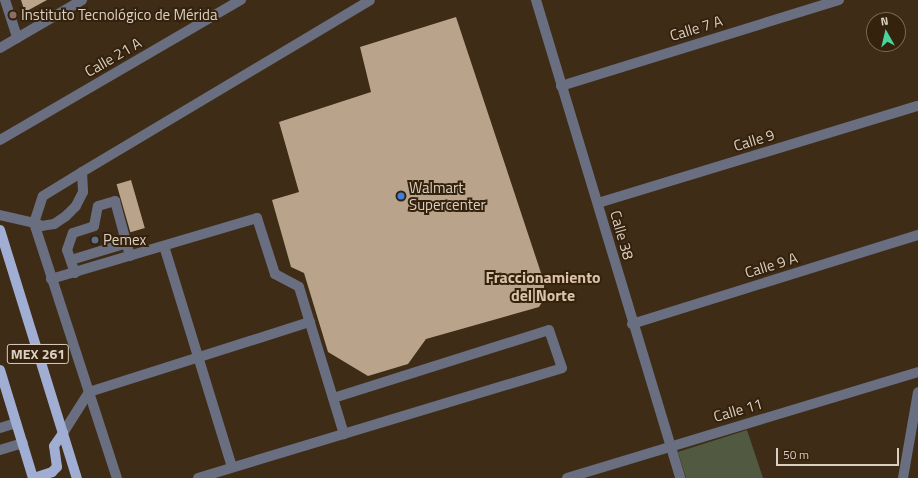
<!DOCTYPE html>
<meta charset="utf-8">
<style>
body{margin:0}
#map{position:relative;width:918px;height:478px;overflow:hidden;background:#3e2c17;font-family:"Titillium Web",sans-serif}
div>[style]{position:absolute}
.green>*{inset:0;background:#515a40}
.building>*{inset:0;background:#b9a38a;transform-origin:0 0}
.minor>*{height:10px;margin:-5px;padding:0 5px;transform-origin:5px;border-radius:5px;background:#696f81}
.major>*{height:10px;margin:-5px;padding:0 5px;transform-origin:5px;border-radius:5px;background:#a1aed3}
.dots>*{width:11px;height:11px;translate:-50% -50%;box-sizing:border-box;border:2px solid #34220d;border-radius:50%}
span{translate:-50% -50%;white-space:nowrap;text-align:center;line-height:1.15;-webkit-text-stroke:4px #34220d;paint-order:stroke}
.shield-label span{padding:1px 3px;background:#34220d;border:1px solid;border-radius:3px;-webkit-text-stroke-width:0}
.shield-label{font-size:14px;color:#dbcfc2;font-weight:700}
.poi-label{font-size:15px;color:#dbcfc2}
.left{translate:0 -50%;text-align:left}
.street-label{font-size:15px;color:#dbcfc2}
.neighbourhood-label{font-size:16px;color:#dac3aa;font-weight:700}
.north{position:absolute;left:866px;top:12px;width:40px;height:40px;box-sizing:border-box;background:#34220d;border:1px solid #776755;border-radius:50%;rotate:352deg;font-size:11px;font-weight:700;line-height:16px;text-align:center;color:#dbcfc2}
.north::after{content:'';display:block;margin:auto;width:14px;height:18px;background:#49d49c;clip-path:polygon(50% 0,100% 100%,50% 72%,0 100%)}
.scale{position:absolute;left:776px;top:448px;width:123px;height:18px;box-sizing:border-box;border:2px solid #dbcfc2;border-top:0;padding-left:5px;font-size:12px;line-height:14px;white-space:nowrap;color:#dbcfc2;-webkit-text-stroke:3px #34220d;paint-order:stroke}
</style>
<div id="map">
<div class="green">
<div style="clip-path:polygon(747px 430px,763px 478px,686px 478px,678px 452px)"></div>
</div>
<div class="building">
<div style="clip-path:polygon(21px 0,47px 0,25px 12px)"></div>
<div style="clip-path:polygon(456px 17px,544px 282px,544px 299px,539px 307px,426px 339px,408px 364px,368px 376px,328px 352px,304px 273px,291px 267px,272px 200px,299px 192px,279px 122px,371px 92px,360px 47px)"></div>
<div style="left:131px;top:180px;width:50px;height:15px;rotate:74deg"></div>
</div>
<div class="minor">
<div style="left:5px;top:0;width:40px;rotate:72deg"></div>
<div style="left:536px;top:0;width:499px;rotate:73.2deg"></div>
<div style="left:0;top:48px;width:95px;rotate:-30.3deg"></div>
<div style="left:561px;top:86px;width:291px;rotate:-17.2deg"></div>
<div style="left:0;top:140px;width:279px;rotate:-30.2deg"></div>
<div style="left:82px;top:172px;width:20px;rotate:87deg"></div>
<div style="left:83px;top:192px;width:16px;rotate:117deg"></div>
<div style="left:76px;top:206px;width:14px;rotate:135deg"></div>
<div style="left:66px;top:216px;width:14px;rotate:146deg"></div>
<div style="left:54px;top:224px;width:12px;rotate:171deg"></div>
<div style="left:42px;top:226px;width:9px;rotate:-159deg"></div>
<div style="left:34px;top:223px;width:28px;rotate:-72deg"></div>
<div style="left:43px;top:196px;width:46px;rotate:-31.6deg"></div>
<div style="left:82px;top:172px;width:335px;rotate:-30.8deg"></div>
<div style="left:598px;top:203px;width:334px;rotate:-16.9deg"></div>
<div style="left:0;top:215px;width:35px;rotate:13deg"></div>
<div style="left:34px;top:223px;width:268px;rotate:72deg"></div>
<div style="left:164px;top:246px;width:231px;rotate:72.9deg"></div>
<div style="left:71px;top:260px;width:59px;rotate:-16.9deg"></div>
<div style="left:75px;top:273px;width:24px;rotate:-109deg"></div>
<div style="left:67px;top:250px;width:18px;rotate:-71deg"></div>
<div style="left:73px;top:233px;width:22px;rotate:-18deg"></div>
<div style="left:94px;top:226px;width:20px;rotate:-79deg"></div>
<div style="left:98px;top:206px;width:18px;rotate:-16deg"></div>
<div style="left:115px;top:201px;width:57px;rotate:74.7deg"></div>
<div style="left:51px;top:279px;width:215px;rotate:-16.5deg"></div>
<div style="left:257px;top:218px;width:59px;rotate:72.2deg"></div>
<div style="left:275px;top:274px;width:27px;rotate:28deg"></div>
<div style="left:299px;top:287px;width:154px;rotate:73deg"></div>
<div style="left:632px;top:324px;width:300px;rotate:-17.3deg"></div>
<div style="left:0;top:428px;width:17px;rotate:-17deg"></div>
<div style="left:63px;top:433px;width:49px;rotate:-57.6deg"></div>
<div style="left:89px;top:392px;width:232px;rotate:-17.6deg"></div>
<div style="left:0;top:450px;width:24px;rotate:-17deg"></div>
<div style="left:198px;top:478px;width:380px;rotate:-16.8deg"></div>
<div style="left:562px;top:368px;width:40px;rotate:-108.9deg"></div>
<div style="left:549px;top:330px;width:226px;rotate:162.5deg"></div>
<div style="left:567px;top:478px;width:367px;rotate:-16.8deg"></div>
<div style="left:903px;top:478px;width:87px;rotate:-80.1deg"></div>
</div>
<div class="major">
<div style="left:0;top:230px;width:260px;rotate:72.8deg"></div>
<div style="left:0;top:370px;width:113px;rotate:73deg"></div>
<div style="left:34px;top:478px;width:19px;rotate:-18deg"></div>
<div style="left:52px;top:472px;width:7px;rotate:-45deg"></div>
<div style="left:57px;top:467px;width:21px;rotate:-98deg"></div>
<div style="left:54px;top:446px;width:16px;rotate:-55deg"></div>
</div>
<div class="dots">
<div style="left:13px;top:15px;background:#8d6e63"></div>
<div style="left:401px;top:196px;background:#3f7fe0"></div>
<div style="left:95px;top:240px;background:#5c6f8a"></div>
</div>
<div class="shield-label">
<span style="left:38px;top:354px">MEX 261</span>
</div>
<div class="poi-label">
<span class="left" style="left:21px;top:15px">Instituto Tecnológico de Mérida</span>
<span class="left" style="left:409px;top:196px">Walmart<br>Supercenter</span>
<span class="left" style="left:103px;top:240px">Pemex</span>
</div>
<div class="street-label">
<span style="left:696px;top:28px;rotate:-17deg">Calle 7 A</span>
<span style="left:113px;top:57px;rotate:-30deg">Calle 21 A</span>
<span style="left:754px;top:140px;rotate:-17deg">Calle 9</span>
<span style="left:622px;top:235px;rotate:74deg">Calle 38</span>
<span style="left:771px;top:265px;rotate:-17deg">Calle 9 A</span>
<span style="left:738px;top:410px;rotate:-16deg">Calle 11</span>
</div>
<div class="neighbourhood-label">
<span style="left:543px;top:286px">Fraccionamiento<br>del Norte</span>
</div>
<div class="north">N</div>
<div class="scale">50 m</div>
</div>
